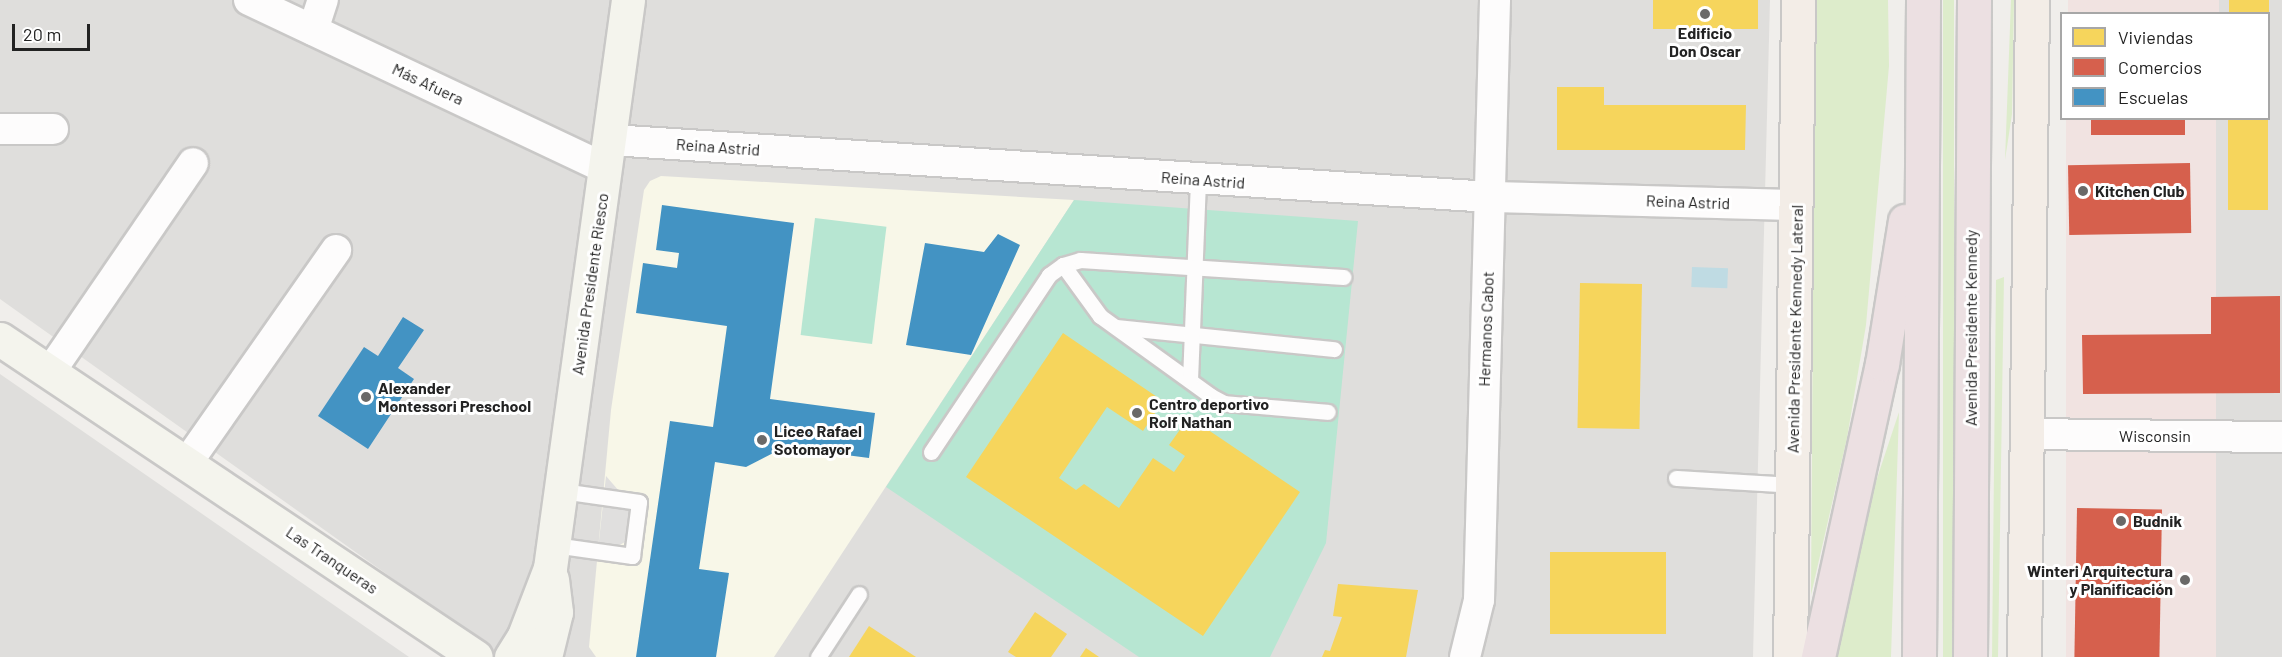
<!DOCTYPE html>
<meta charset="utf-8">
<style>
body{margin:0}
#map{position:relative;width:2282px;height:657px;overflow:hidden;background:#f0eeeb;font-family:Barlow,sans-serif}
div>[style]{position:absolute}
.residential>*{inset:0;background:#dfdedc}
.commercial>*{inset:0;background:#f1e3e1;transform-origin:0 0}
.education>*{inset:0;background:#f8f7e8}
.grass>*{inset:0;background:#ddeccb;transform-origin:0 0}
.pitch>*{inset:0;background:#b7e6d2;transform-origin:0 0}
.parking>*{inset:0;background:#e0dfde}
.water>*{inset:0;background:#bfdbe3;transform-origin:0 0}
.homes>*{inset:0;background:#f6d55c;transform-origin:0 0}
.shops>*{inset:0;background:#d6604d;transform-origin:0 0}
.schools>*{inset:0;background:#4393c3}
.roads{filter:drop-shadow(2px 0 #c9c8c7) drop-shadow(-2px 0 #c9c8c7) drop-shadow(0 2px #c9c8c7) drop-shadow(0 -2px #c9c8c7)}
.lane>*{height:15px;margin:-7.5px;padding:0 7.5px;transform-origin:7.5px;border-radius:7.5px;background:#fdfcfc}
.street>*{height:30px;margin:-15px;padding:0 15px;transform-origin:15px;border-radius:15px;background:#fdfcfc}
.secondary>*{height:33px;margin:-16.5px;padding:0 16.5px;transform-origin:16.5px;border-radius:16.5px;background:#f4f4ed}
.primary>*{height:33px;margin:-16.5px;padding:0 16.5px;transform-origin:16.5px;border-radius:16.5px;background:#f3ede7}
.highway>*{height:33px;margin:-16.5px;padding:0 16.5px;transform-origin:16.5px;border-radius:16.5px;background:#ece0e2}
.dots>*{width:16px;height:16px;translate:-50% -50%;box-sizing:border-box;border:3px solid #fff;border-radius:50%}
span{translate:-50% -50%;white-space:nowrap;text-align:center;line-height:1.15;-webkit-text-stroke:6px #fff;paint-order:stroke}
.poi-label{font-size:16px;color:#222;font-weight:700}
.left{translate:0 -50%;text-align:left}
.right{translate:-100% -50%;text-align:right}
.street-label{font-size:16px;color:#222}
.legend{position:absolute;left:2060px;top:12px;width:210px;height:108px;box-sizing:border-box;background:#fff;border:2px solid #a7a7a7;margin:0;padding:8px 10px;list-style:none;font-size:18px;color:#222}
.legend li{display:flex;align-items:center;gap:12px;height:30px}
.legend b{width:30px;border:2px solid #a7a7a7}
.scale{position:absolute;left:12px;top:24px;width:78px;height:27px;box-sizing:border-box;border:3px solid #222;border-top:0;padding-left:8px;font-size:18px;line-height:21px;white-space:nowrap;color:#222;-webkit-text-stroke:4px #fff;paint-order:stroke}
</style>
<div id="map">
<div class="residential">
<div style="clip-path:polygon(0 0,1770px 0,1753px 657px,503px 657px,0 299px)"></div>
<div style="clip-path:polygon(2219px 0,2282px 0,2282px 657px,2201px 657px,2216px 119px,2268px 118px,2268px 14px,2219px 13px)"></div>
<div style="clip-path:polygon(0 374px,409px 657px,0 657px)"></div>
</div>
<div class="commercial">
<div style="left:2068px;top:0;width:151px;height:13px"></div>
<div style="left:2066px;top:119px;width:150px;height:538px"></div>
</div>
<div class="education">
<div style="clip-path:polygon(661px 176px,1074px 200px,774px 657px,596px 657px,589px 647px,611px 410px,644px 190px,650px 181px)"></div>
</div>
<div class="grass">
<div style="clip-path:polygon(1815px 0,1888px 0,1889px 66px,1866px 325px,1847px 438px,1811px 595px)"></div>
<div style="left:1943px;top:0;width:11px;height:657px"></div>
<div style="clip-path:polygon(2011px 0,2014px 0,2012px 114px,2005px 160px)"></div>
<div style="clip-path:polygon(2004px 277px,1998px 657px,1992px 657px,1996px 280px)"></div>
<div style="clip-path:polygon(1899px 412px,1891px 657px,1829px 657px,1845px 575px)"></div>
</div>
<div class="pitch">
<div style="clip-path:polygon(1074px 200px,1358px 221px,1326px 543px,1270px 657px,1139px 657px,886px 487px)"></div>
<div style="left:815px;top:218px;width:72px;height:118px;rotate:7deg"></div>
</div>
<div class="parking">
<div style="clip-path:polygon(606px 476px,632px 506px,628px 540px,597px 559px)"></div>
</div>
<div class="water">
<div style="left:1692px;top:267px;width:36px;height:20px;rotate:2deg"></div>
</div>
<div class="homes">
<div style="left:1653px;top:0;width:105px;height:29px"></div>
<div style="left:2229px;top:0;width:40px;height:14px"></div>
<div style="clip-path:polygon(1557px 87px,1604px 87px,1604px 105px,1746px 105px,1745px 150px,1557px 150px)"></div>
<div style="left:2228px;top:118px;width:40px;height:92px"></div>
<div style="left:1580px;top:283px;width:62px;height:145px;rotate:1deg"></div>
<div style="clip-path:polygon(1063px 333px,1163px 401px,1143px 431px,1107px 407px,1059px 478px,1076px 490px,1084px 484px,1119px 508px,1153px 458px,1174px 472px,1185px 456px,1169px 445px,1189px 417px,1300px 492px,1203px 636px,966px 477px)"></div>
<div style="left:1550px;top:552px;width:116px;height:82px"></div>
<div style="clip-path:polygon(1338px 584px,1418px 590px,1406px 657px,1322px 657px,1325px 650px,1330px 651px,1342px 617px,1333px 616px)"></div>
<div style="clip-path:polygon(1035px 612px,1067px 634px,1051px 657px,1016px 657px,1008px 652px)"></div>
<div style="clip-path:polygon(869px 626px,916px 657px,849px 657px)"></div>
<div style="clip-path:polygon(1086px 648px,1099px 657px,1080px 657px)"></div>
</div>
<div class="shops">
<div style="left:2091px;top:118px;width:94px;height:17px"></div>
<div style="left:2190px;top:163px;width:70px;height:122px;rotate:89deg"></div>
<div style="clip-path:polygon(2280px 296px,2280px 393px,2083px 394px,2082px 335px,2211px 334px,2211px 297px)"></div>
<div style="left:2077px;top:508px;width:85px;height:149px;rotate:1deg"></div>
</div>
<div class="schools">
<div style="clip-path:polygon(662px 205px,794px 223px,770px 399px,875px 413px,869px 458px,785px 447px,746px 467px,715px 462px,699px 569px,729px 573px,716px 657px,636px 657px,670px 421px,713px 427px,727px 326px,636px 313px,643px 263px,677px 268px,679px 253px,656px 250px)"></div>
<div style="clip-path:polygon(998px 234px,1020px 245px,971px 355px,906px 345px,925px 243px,984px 252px)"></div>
<div style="clip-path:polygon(403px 317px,424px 330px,398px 368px,414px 379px,368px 449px,318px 416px,364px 347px,378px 356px)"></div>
</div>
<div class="roads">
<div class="lane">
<div style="left:1063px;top:265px;width:63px;rotate:54deg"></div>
<div style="left:1100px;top:316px;width:137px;rotate:35.8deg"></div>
<div style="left:1211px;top:396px;width:15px;rotate:28deg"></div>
<div style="left:1224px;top:403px;width:104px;rotate:4.9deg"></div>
<div style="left:1116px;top:327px;width:219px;rotate:5.8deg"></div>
<div style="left:1190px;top:380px;width:200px;rotate:-87.7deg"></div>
<div style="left:931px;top:452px;width:213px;rotate:-56.3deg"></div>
<div style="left:1049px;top:275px;width:17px;rotate:-36deg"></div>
<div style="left:1063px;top:265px;width:18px;rotate:-16deg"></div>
<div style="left:1080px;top:260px;width:264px;rotate:3.7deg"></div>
<div style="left:1676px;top:478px;width:117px;rotate:3.4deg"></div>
<div style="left:554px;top:545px;width:79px;rotate:8deg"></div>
<div style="left:632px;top:556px;width:54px;rotate:-82.6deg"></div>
<div style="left:639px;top:502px;width:78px;rotate:-171.9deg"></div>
<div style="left:818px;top:657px;width:75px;rotate:-56.9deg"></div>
</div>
<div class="street">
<div style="left:249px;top:0;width:395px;rotate:25.3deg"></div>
<div style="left:313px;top:30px;width:32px;rotate:-72deg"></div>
<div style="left:0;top:129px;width:53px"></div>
<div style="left:611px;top:140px;width:881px;rotate:3.71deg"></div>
<div style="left:1490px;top:197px;width:306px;rotate:1.5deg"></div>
<div style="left:50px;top:372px;width:253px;rotate:-55.6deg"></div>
<div style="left:2027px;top:434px;width:255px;rotate:0.7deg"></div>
<div style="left:187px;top:463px;width:260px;rotate:-55deg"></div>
<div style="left:1465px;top:657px;width:59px;rotate:-76.2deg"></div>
<div style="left:1479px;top:600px;width:600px;rotate:-88.47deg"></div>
</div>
<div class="secondary">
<div style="left:0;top:339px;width:572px;rotate:33.75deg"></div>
<div style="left:511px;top:657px;width:25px;rotate:-58deg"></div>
<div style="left:524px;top:636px;width:73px;rotate:-69.1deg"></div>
<div style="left:550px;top:568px;width:573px;rotate:-82.18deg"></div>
<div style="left:545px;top:657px;width:46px;rotate:-76.3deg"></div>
<div style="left:556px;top:612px;width:33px;rotate:-97deg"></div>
</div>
<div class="primary">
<div style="left:1790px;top:657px;width:657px;rotate:-89.3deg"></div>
<div style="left:2024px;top:657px;width:657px;rotate:-89.3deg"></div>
</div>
<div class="highway">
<div style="left:1818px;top:657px;width:300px;rotate:-77.7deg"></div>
<div style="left:1882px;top:364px;width:145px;rotate:-80.9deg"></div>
<div style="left:1919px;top:657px;width:657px;rotate:-89.65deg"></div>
<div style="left:1970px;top:657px;width:657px;rotate:-89.65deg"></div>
</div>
</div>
<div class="dots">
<div style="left:1705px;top:14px;background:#6a6968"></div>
<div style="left:2083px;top:191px;background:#6a6968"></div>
<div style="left:366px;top:397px;background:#6a6968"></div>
<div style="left:1137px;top:413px;background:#6a6968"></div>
<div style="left:762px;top:440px;background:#6a6968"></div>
<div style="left:2121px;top:521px;background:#6a6968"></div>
<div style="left:2185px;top:580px;background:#6a6968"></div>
</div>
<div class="poi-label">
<span style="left:1705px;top:42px">Edificio<br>Don Oscar</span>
<span class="left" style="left:2095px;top:191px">Kitchen Club</span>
<span class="left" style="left:378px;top:397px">Alexander<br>Montessori Preschool</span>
<span class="left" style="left:1149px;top:413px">Centro deportivo<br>Rolf Nathan</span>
<span class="left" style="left:774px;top:440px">Liceo Rafael<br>Sotomayor</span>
<span class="left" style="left:2133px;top:521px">Budnik</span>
<span class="right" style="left:2173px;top:580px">Winteri Arquitectura<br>y Planificación</span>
</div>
<div class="street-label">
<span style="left:428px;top:84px;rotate:25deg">Más Afuera</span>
<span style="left:718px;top:147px;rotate:4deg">Reina Astrid</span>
<span style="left:1203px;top:180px;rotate:4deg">Reina Astrid</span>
<span style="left:1688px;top:202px;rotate:2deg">Reina Astrid</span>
<span style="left:590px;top:284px;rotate:-82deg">Avenida Presidente Riesco</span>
<span style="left:1971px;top:328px;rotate:-90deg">Avenida Presidente Kennedy</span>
<span style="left:1486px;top:329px;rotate:-88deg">Hermanos Cabot</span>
<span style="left:1795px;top:329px;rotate:-89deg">Avenida Presidente Kennedy Lateral</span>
<span style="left:2155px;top:436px">Wisconsin</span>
<span style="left:332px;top:560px;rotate:34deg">Las Tranqueras</span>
</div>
<ul class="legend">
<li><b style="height:16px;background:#f6d55c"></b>Viviendas</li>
<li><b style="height:16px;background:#d6604d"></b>Comercios</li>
<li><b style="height:16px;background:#4393c3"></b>Escuelas</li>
</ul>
<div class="scale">20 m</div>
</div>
